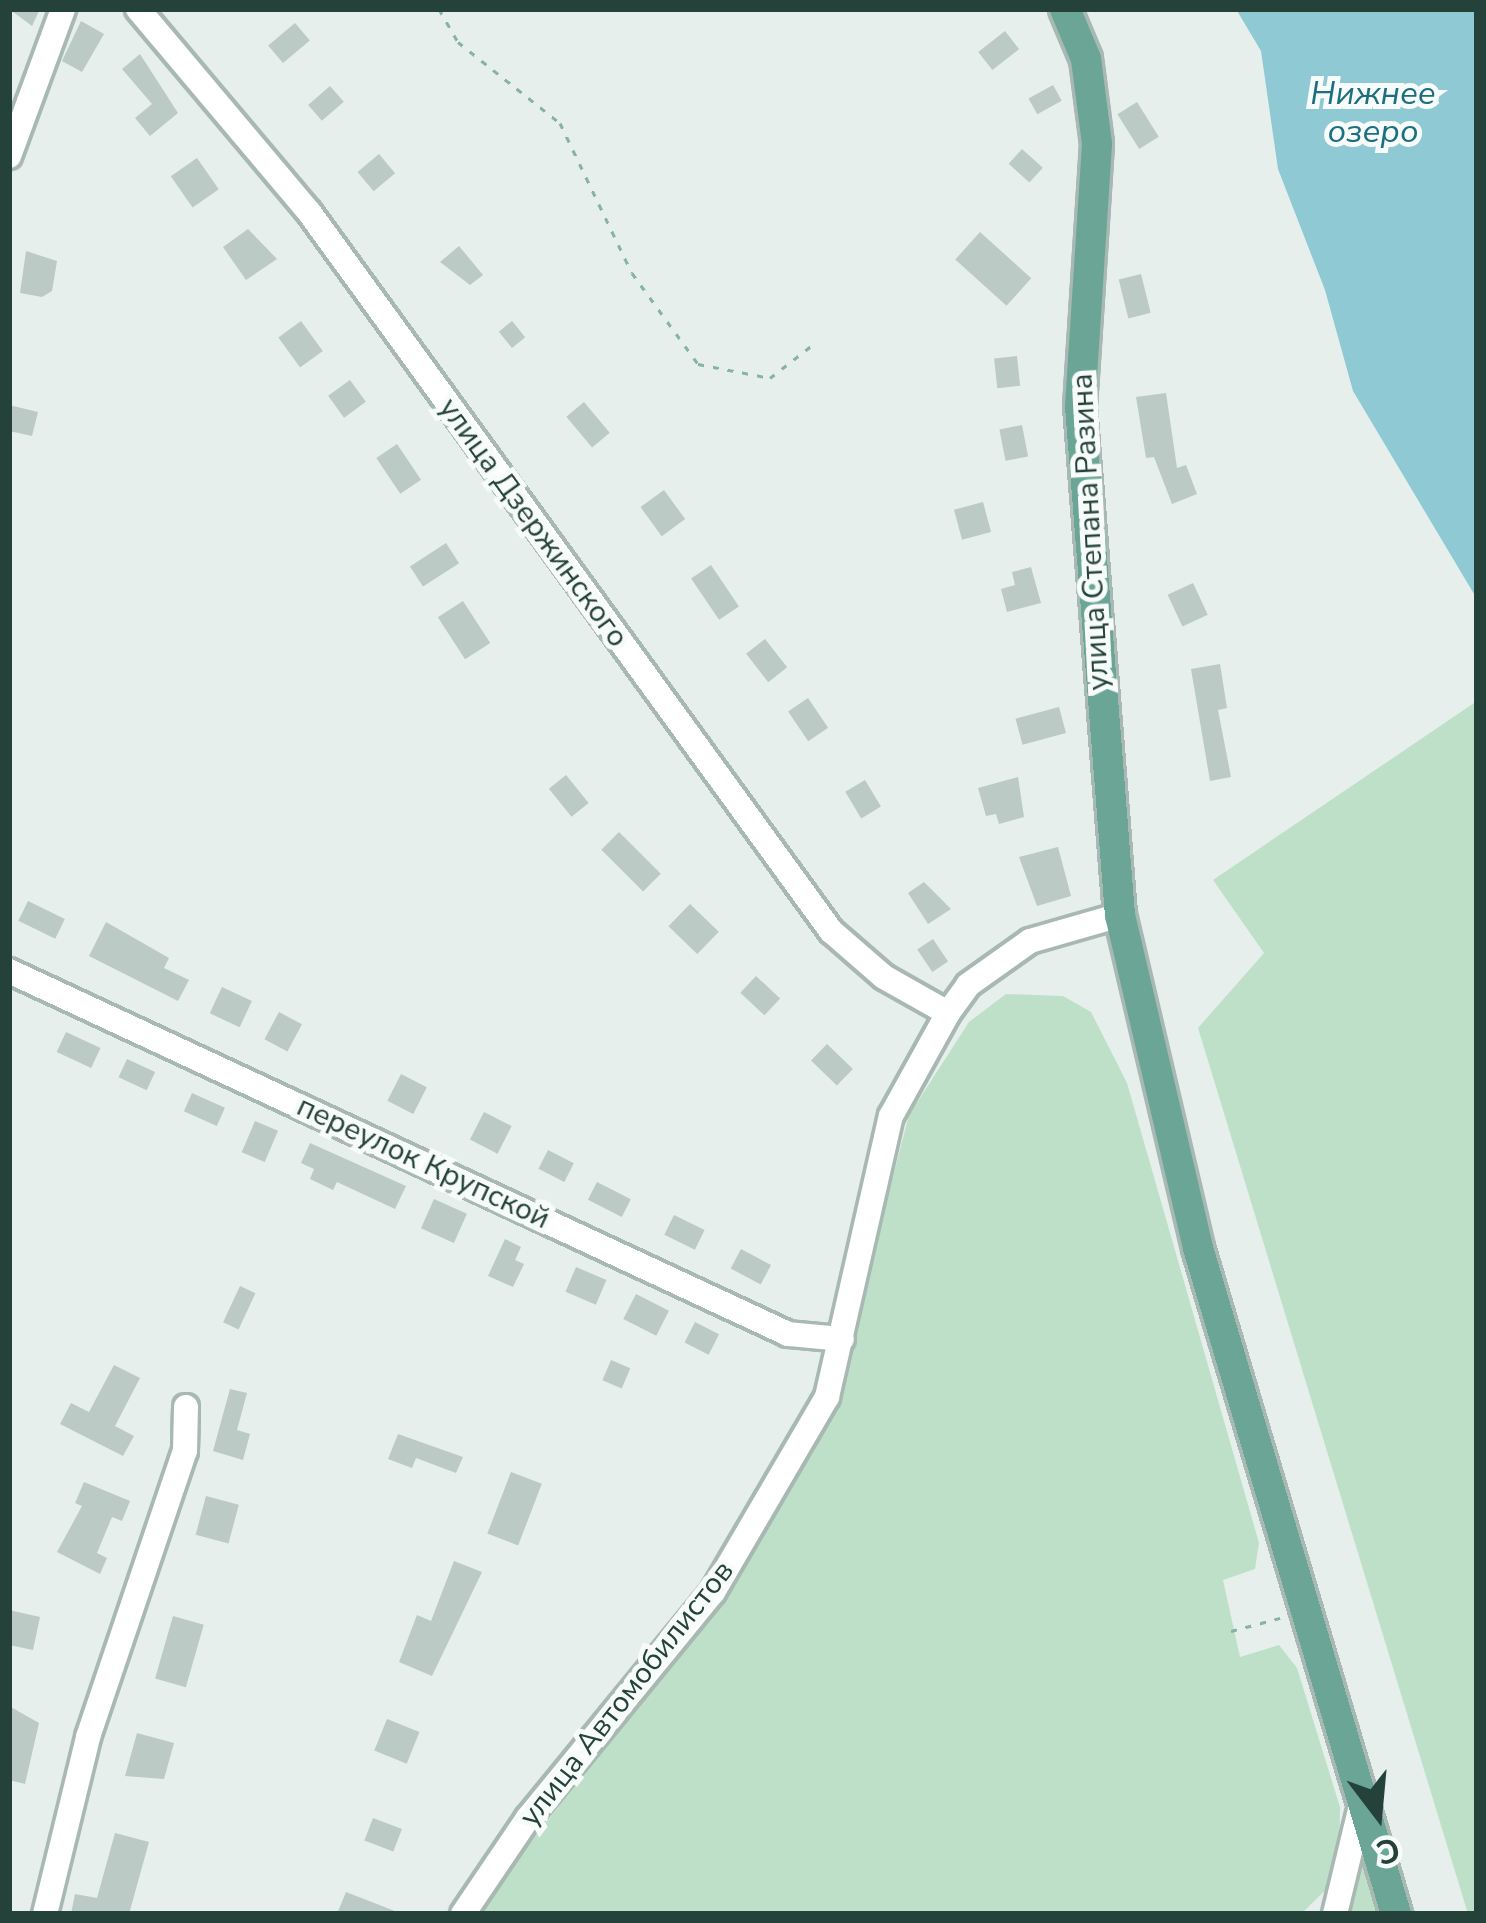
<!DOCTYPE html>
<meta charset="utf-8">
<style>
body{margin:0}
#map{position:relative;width:1486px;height:1923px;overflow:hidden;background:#e6efeb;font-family:"Nunito Sans",sans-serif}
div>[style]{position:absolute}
.green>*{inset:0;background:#bfe0c8}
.water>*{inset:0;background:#8ec9d4}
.building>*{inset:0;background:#bbcac4;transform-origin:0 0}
.path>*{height:3px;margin-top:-1.5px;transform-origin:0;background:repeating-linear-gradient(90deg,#86b3a5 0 6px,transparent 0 15px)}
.roads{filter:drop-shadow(3px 0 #a8b8b2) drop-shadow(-3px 0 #a8b8b2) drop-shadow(0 3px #a8b8b2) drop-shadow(0 -3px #a8b8b2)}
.minor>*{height:24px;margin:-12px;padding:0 12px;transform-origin:12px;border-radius:12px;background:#fff}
.major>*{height:30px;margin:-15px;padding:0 15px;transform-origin:15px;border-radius:15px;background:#6aa596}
span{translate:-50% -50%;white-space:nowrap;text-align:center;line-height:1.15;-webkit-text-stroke:10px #f7fbf9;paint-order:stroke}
.street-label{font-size:30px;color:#24423a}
.water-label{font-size:33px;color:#1c6f80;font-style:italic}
.frame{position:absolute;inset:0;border:12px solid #24423a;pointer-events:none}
.north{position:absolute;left:1318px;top:1755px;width:120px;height:120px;-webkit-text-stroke:9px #f7fbf9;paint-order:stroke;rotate:164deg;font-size:33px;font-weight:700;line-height:48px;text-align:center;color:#24423a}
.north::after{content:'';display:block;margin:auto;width:42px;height:54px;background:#24423a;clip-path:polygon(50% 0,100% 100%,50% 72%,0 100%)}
</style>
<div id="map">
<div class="green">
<div style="clip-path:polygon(1477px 701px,1477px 1914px,1468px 1914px,1198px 1028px,1264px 953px,1213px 880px)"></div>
<div style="clip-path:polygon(1006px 994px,1063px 996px,1091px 1012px,1127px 1083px,1259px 1543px,1255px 1569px,1223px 1580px,1240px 1657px,1279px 1645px,1297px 1668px,1340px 1807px,1339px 1877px,1301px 1914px,475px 1914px,706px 1617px,828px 1426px,909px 1115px,969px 1022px)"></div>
<div style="clip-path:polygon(1361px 1851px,1380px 1914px,1342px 1914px)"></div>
</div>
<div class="water">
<div style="clip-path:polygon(1236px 9px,1477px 9px,1477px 599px,1353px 391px,1325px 290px,1278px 169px,1261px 51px)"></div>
</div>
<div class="building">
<div style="clip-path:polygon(9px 9px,40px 9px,32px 26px)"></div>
<div style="clip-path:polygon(81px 21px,104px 34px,82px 72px,62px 61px)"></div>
<div style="left:295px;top:23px;width:23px;height:35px;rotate:50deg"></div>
<div style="left:1005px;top:31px;width:23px;height:34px;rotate:52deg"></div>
<div style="clip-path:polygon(140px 54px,178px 113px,150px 136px,135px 118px,152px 104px,122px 69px)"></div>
<div style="left:1053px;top:85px;width:18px;height:28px;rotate:61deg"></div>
<div style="left:330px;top:86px;width:21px;height:29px;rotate:49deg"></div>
<div style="left:1137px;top:102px;width:41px;height:23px;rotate:58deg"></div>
<div style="left:1022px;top:149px;width:28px;height:20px;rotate:42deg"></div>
<div style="left:379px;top:154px;width:25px;height:28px;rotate:50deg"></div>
<div style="left:197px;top:158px;width:38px;height:32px;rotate:55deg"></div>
<div style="clip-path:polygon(248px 229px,277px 259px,246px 280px,223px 247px)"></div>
<div style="left:980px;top:232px;width:69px;height:37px;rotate:42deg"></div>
<div style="clip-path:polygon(459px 246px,483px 275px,470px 285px,440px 262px)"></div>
<div style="clip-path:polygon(26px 251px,57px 261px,52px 291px,42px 297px,20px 293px)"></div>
<div style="left:1141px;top:274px;width:40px;height:23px;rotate:76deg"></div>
<div style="left:301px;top:321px;width:37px;height:28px;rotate:54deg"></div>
<div style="left:512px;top:321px;width:21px;height:17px;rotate:51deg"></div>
<div style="left:1017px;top:356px;width:30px;height:23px;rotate:84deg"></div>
<div style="left:350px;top:380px;width:27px;height:27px;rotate:54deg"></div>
<div style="clip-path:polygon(1166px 393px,1177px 468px,1186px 465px,1197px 494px,1172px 504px,1154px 457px,1146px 458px,1136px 397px)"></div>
<div style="left:584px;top:402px;width:40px;height:23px;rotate:50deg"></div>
<div style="clip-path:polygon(9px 405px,38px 412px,32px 436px,9px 431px)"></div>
<div style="left:1022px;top:425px;width:32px;height:23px;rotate:79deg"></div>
<div style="left:397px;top:444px;width:43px;height:25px;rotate:56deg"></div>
<div style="left:664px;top:490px;width:36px;height:29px;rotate:54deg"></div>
<div style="left:983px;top:502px;width:31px;height:30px;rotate:75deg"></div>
<div style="left:446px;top:543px;width:24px;height:43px;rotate:57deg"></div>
<div style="left:711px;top:565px;width:50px;height:24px;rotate:56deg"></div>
<div style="clip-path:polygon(1031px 567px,1041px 603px,1007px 612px,1001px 589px,1015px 585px,1012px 572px)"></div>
<div style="left:1193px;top:583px;width:35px;height:28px;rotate:65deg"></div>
<div style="left:463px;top:601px;width:50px;height:30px;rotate:57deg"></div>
<div style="left:765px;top:639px;width:36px;height:24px;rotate:52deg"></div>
<div style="clip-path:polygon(1220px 664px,1227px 708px,1218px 710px,1231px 777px,1210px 781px,1191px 669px)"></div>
<div style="left:808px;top:698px;width:36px;height:24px;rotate:56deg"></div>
<div style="left:1059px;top:707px;width:27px;height:45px;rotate:75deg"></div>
<div style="left:566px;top:775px;width:36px;height:22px;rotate:51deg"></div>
<div style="clip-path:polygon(1018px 777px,1024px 817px,999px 824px,996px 814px,986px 816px,978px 788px)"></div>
<div style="left:865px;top:780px;width:31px;height:23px;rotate:59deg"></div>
<div style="left:619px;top:832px;width:59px;height:25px;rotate:45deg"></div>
<div style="clip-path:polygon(1058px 847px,1071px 896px,1037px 906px,1019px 857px)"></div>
<div style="clip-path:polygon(924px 882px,951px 909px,928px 924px,908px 893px)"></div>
<div style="left:28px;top:901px;width:41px;height:22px;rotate:26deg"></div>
<div style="left:690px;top:904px;width:40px;height:31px;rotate:44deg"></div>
<div style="clip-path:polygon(106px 922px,169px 958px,164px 968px,189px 980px,178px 1001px,89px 956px)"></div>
<div style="left:933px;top:939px;width:27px;height:19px;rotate:56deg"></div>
<div style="left:756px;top:976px;width:33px;height:23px;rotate:43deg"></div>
<div style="left:222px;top:987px;width:33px;height:29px;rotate:25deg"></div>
<div style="left:279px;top:1012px;width:26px;height:31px;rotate:28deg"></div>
<div style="left:66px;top:1032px;width:38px;height:22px;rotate:25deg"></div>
<div style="left:827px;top:1044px;width:36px;height:23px;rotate:44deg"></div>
<div style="left:127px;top:1059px;width:31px;height:20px;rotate:25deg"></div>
<div style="left:401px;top:1074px;width:29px;height:30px;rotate:27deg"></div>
<div style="left:192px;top:1093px;width:36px;height:20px;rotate:24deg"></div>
<div style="left:484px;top:1112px;width:31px;height:31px;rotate:27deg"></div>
<div style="left:255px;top:1121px;width:25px;height:34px;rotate:23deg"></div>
<div style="clip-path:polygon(310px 1143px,406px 1186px,395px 1209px,337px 1182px,333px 1190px,310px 1179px,314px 1169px,301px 1163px)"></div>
<div style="left:548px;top:1150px;width:29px;height:21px;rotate:27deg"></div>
<div style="left:597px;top:1182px;width:38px;height:20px;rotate:27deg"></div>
<div style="left:434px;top:1199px;width:36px;height:32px;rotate:24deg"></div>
<div style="left:674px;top:1215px;width:34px;height:22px;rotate:26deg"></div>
<div style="clip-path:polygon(505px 1239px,521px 1247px,515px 1260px,524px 1264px,513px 1287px,488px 1276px)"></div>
<div style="left:741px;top:1249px;width:34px;height:22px;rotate:28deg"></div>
<div style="left:576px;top:1267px;width:33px;height:27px;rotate:23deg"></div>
<div style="left:240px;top:1286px;width:17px;height:40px;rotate:25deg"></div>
<div style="left:636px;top:1294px;width:37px;height:28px;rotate:27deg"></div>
<div style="left:695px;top:1322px;width:27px;height:23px;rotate:27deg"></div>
<div style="left:611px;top:1360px;width:21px;height:22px;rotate:23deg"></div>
<div style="clip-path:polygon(114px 1365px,140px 1378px,115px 1426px,134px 1436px,123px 1456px,60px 1424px,71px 1403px,89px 1412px)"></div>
<div style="clip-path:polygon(230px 1389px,247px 1393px,237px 1430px,250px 1434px,243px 1460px,213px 1451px)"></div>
<div style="clip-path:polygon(398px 1434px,463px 1457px,456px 1473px,416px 1458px,412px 1468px,388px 1459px)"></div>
<div style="left:511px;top:1472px;width:33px;height:66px;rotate:21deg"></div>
<div style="clip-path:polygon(84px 1482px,130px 1501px,122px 1521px,112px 1517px,97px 1553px,107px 1558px,100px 1574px,57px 1552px,82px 1506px,75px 1503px)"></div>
<div style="left:206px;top:1496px;width:34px;height:40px;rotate:15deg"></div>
<div style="clip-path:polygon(454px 1561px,482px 1572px,432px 1676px,399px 1662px,417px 1615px,431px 1621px)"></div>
<div style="clip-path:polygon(9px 1610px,40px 1617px,33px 1650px,9px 1645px)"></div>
<div style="left:173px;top:1616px;width:32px;height:65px;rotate:16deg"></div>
<div style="clip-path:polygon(9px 1706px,39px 1723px,25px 1784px,9px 1780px)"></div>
<div style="left:387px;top:1719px;width:35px;height:34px;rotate:22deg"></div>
<div style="clip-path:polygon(137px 1733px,174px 1743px,164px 1779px,125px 1776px)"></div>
<div style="left:373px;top:1818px;width:31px;height:24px;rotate:21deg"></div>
<div style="clip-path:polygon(115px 1833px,149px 1842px,129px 1914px,71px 1914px,75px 1894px,97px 1898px)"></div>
<div style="clip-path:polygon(346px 1892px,400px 1913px,400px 1914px,337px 1914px)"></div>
</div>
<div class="path">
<div style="left:439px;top:9px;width:38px;rotate:60deg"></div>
<div style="left:458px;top:42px;width:130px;rotate:38.5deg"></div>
<div style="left:560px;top:123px;width:166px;rotate:64.4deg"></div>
<div style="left:632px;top:273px;width:112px;rotate:54deg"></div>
<div style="left:698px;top:364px;width:73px;rotate:11deg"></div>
<div style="left:770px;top:378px;width:57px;rotate:-37.9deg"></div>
<div style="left:1231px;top:1631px;width:51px;rotate:-14.9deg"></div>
</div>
<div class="roads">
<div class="minor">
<div style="left:138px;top:9px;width:265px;rotate:49.9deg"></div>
<div style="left:309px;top:212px;width:889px;rotate:54.02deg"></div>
<div style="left:831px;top:931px;width:70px;rotate:41deg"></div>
<div style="left:884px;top:977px;width:73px;rotate:29.4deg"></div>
<div style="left:9px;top:156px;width:157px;rotate:-69.8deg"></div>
<div style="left:9px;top:971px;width:859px;rotate:24.98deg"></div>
<div style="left:788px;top:1334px;width:54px;rotate:5.3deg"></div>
<div style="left:45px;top:1914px;width:182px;rotate:-76.3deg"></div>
<div style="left:88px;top:1737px;width:302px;rotate:-71.3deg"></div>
<div style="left:185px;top:1451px;width:44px;rotate:-88.7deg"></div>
<div style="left:463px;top:1914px;width:116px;rotate:-55.9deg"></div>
<div style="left:528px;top:1818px;width:292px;rotate:-50.7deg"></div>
<div style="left:713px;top:1592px;width:226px;rotate:-59.7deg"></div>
<div style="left:827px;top:1397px;width:288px;rotate:-77.2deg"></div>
<div style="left:891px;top:1116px;width:118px;rotate:-61deg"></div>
<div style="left:948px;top:1013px;width:34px;rotate:-54deg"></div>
<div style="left:968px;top:985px;width:76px;rotate:-35.4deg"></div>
<div style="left:1030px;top:941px;width:94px;rotate:-16.1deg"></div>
<div style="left:1335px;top:1914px;width:111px;rotate:-76.5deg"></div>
</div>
<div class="major">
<div style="left:1065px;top:9px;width:54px;rotate:67.2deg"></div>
<div style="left:1086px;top:59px;width:86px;rotate:82.6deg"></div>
<div style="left:1097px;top:144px;width:263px;rotate:93.7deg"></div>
<div style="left:1080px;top:406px;width:511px;rotate:85.51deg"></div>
<div style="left:1120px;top:915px;width:342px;rotate:76.8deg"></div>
<div style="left:1198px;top:1248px;width:695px;rotate:73.44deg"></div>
</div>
</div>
<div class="street-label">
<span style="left:533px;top:523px;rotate:54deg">улица Дзержинского</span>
<span style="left:1091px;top:532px;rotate:-93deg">улица Степана Разина</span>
<span style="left:423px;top:1163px;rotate:25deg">переулок Крупской</span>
<span style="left:627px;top:1694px;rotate:-52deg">улица Автомобилистов</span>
</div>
<div class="water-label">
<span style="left:1373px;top:113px">Нижнее<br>озеро</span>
</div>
<div class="frame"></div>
<div class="north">С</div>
</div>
